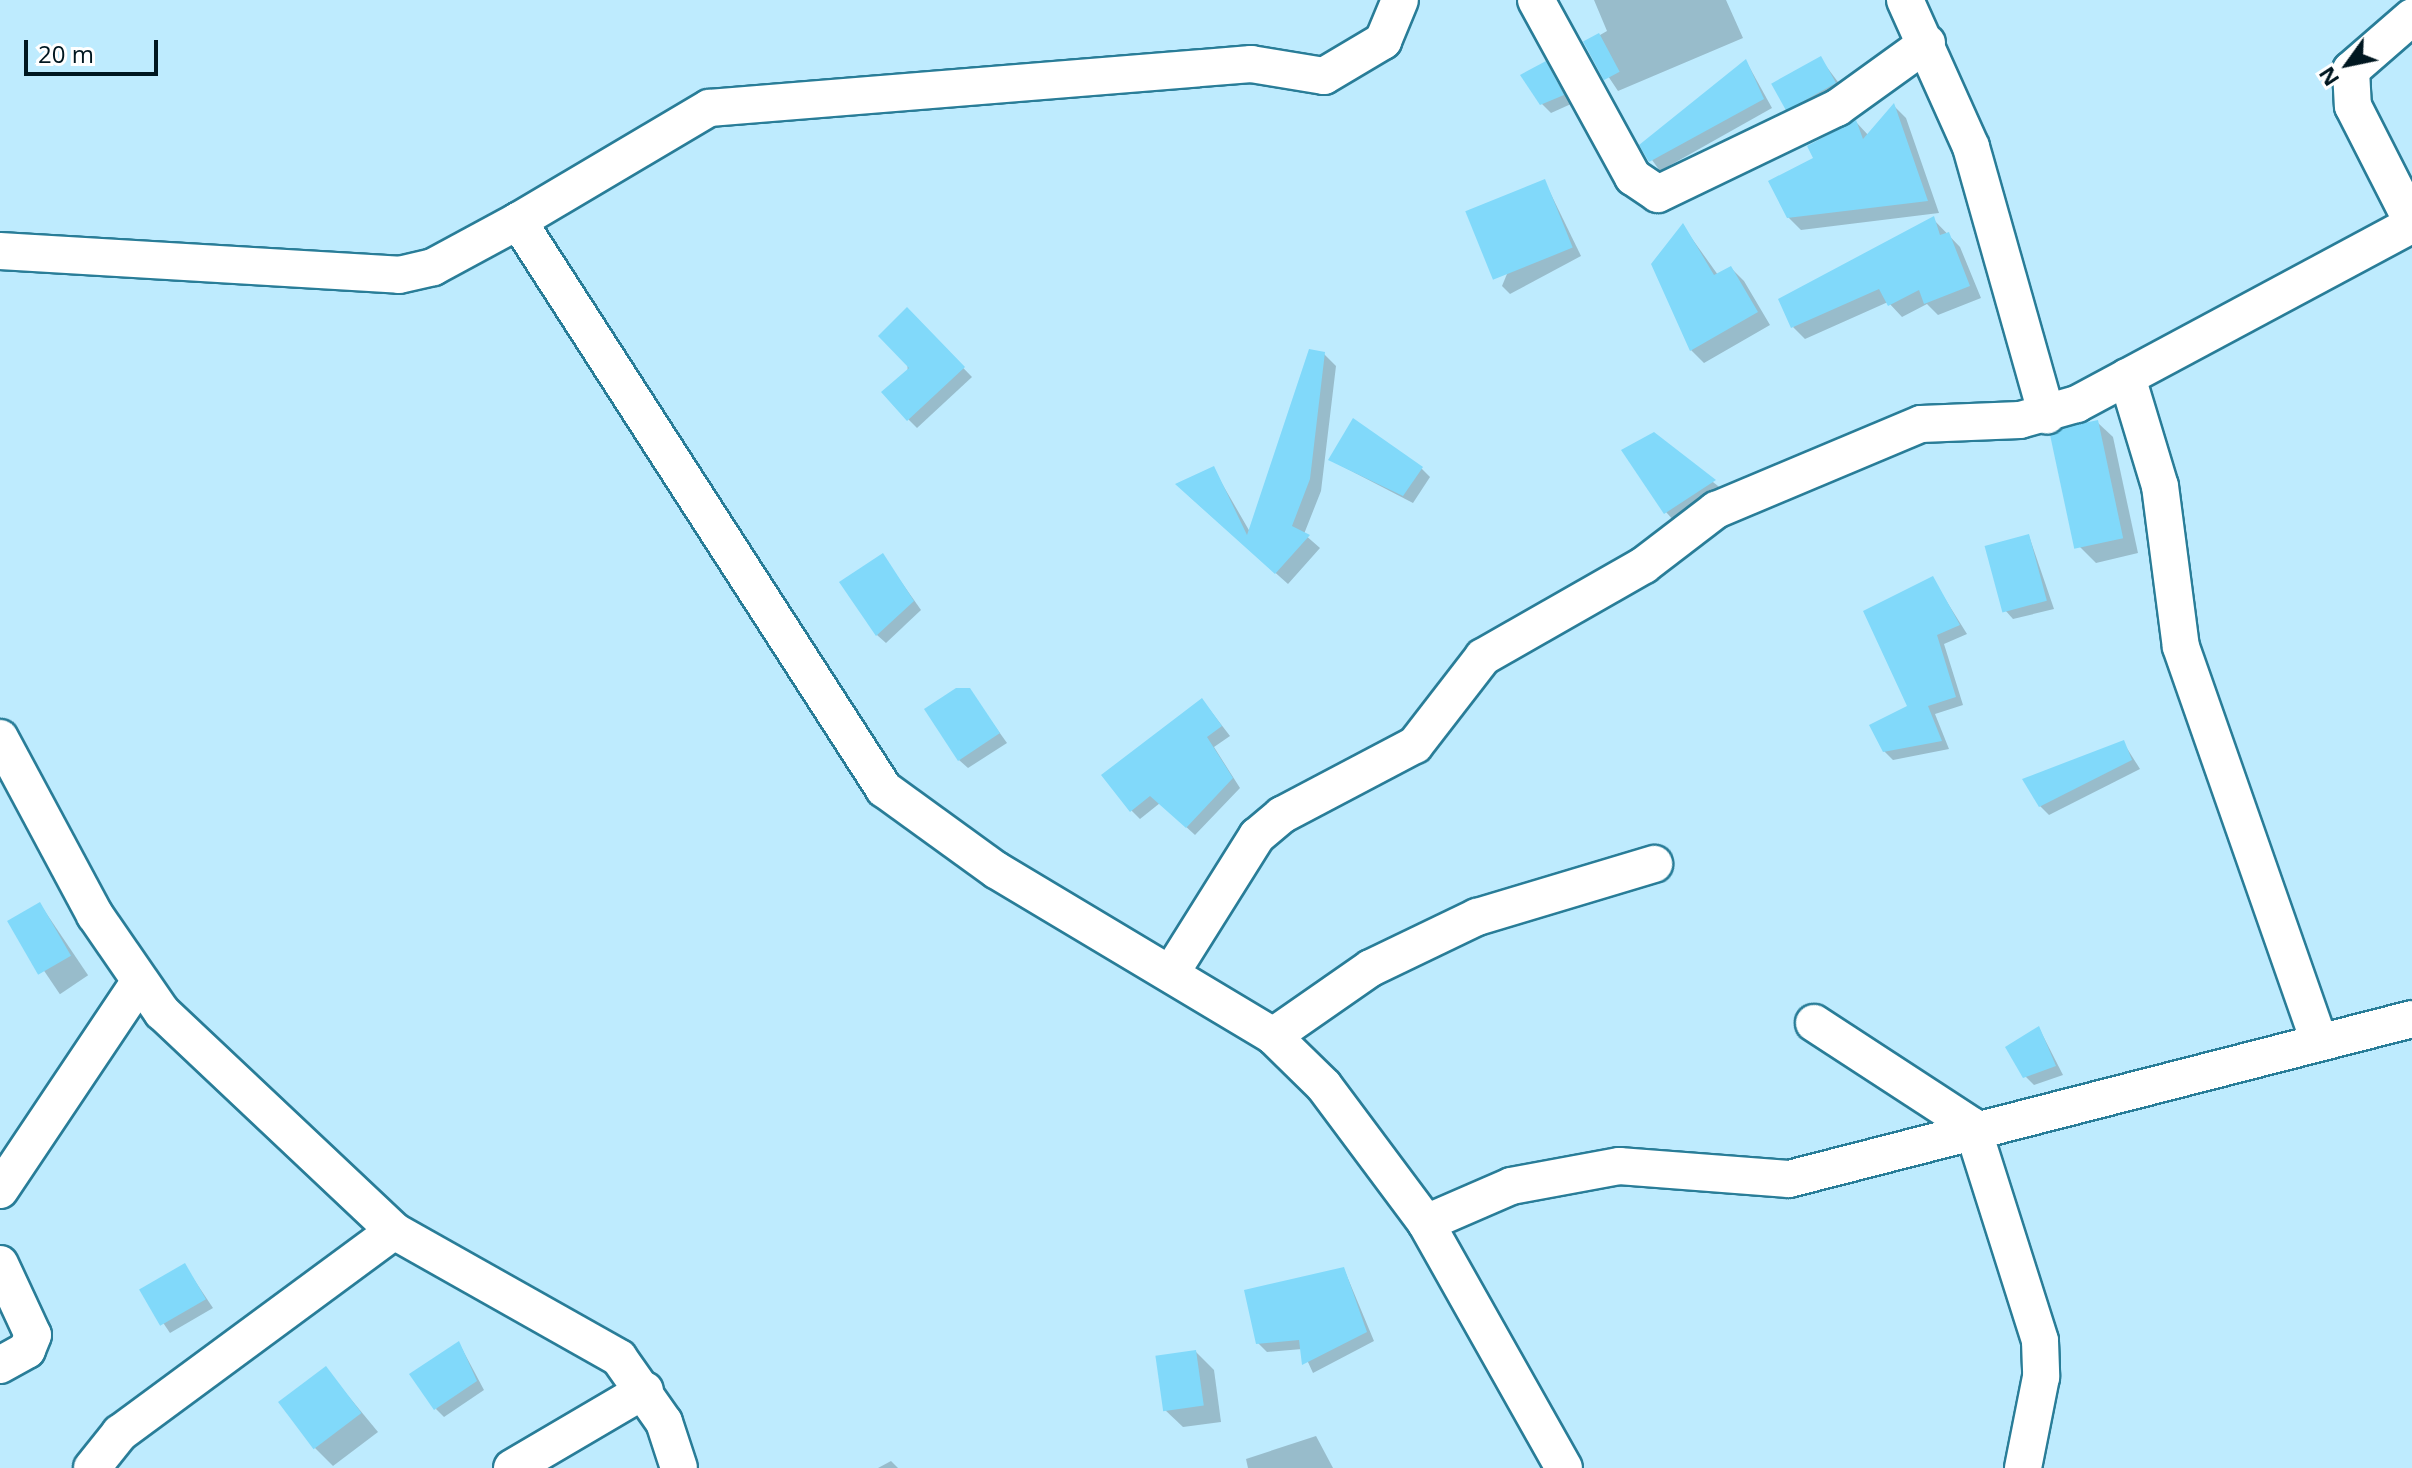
<!DOCTYPE html>
<style>
body{margin:0}
#map{position:relative;width:2412px;height:1468px;overflow:hidden;background:#beebfe;font-family:"Open Sans",sans-serif}
div>[style]{position:absolute}
.shadow>*{inset:0;background:#0003;transform-origin:0 0}
.building>*{inset:0;background:#81d9fa;transform-origin:0 0}
.roads{filter:drop-shadow(2px 0 #297d98) drop-shadow(-2px 0 #297d98) drop-shadow(0 2px #297d98) drop-shadow(0 -2px #297d98)}
.street>*{height:36px;margin:-18px;padding:0 18px;transform-origin:18px;border-radius:18px;background:#fff}
span{translate:-50% -50%;white-space:nowrap;text-align:center;line-height:1.15;-webkit-text-stroke:6px #fff;paint-order:stroke}
.north{position:absolute;left:2308px;top:24px;width:80px;height:80px;-webkit-text-stroke:6px #fff;paint-order:stroke;rotate:237deg;font-size:22px;font-weight:700;line-height:32px;text-align:center;color:#001720}
.north::after{content:'';display:block;margin:auto;width:28px;height:36px;background:#001720;clip-path:polygon(50% 0,100% 100%,50% 72%,0 100%)}
.scale{position:absolute;left:24px;top:40px;width:134px;height:36px;box-sizing:border-box;border:4px solid #001720;border-top:0;padding-left:10px;font-size:24px;line-height:28px;white-space:nowrap;color:#001720;-webkit-text-stroke:6px #fff;paint-order:stroke}
</style>
<div id="map">
<div class="shadow">
<div style="clip-path:polygon(1594px 0,1726px 0,1743px 38px,1618px 91px,1586px 43px,1607px 31px)"></div>
<div style="clip-path:polygon(1820px 58px,1853px 102px,1805px 126px,1774px 85px)"></div>
<div style="clip-path:polygon(1746px 61px,1772px 108px,1660px 171px,1642px 146px)"></div>
<div style="clip-path:polygon(1545px 64px,1571px 104px,1551px 113px,1542px 104px)"></div>
<div style="clip-path:polygon(1894px 106px,1906px 118px,1939px 213px,1801px 230px,1788px 217px,1816px 159px,1856px 122px,1869px 136px)"></div>
<div style="clip-path:polygon(1545px 182px,1581px 256px,1510px 294px,1502px 286px)"></div>
<div style="clip-path:polygon(1933px 219px,1960px 247px,1981px 298px,1938px 315px,1927px 304px,1902px 317px,1888px 302px,1805px 339px,1793px 327px)"></div>
<div style="clip-path:polygon(1683px 226px,1718px 275px,1731px 268px,1744px 281px,1770px 325px,1704px 363px,1691px 350px)"></div>
<div style="clip-path:polygon(907px 310px,972px 377px,917px 428px,908px 419px)"></div>
<div style="clip-path:polygon(1324px 354px,1336px 366px,1321px 491px,1304px 534px,1320px 548px,1288px 584px,1189px 496px,1213px 468px,1250px 532px)"></div>
<div style="clip-path:polygon(2097px 422px,2113px 437px,2138px 553px,2096px 563px,2080px 547px)"></div>
<div style="clip-path:polygon(1654px 435px,1723px 490px,1674px 521px,1666px 512px)"></div>
<div style="clip-path:polygon(1330px 460px,1422px 469px,1430px 477px,1413px 503px)"></div>
<div style="clip-path:polygon(2029px 536px,2054px 609px,2013px 619px,2005px 610px)"></div>
<div style="clip-path:polygon(883px 556px,921px 610px,886px 643px,877px 635px)"></div>
<div style="clip-path:polygon(1932px 578px,1967px 634px,1944px 644px,1963px 705px,1935px 714px,1949px 749px,1893px 760px,1884px 751px,1910px 707px)"></div>
<div style="clip-path:polygon(969px 690px,1007px 743px,968px 768px,959px 760px)"></div>
<div style="clip-path:polygon(1210px 710px,1230px 736px,1214px 747px,1240px 788px,1195px 835px,1160px 803px,1140px 819px,1131px 810px)"></div>
<div style="clip-path:polygon(2123px 742px,2140px 769px,2049px 815px,2040px 806px)"></div>
<div style="left:40px;top:904px;width:86px;height:34px;rotate:56deg"></div>
<div style="clip-path:polygon(2039px 1028px,2063px 1075px,2034px 1085px,2025px 1076px)"></div>
<div style="clip-path:polygon(185px 1266px,213px 1308px,170px 1333px,141px 1290px)"></div>
<div style="clip-path:polygon(1344px 1269px,1374px 1341px,1313px 1373px,1302px 1349px,1267px 1352px,1258px 1343px)"></div>
<div style="clip-path:polygon(459px 1343px,484px 1390px,444px 1417px,436px 1409px)"></div>
<div style="clip-path:polygon(1196px 1352px,1214px 1370px,1221px 1422px,1183px 1427px,1164px 1409px)"></div>
<div style="clip-path:polygon(326px 1369px,378px 1432px,333px 1466px,314px 1447px)"></div>
<div style="clip-path:polygon(1316px 1436px,1333px 1468px,1248px 1468px,1246px 1459px)"></div>
<div style="clip-path:polygon(891px 1461px,898px 1468px,878px 1468px)"></div>
</div>
<div class="building">
<div style="left:1599px;top:33px;width:44px;height:18px;rotate:62deg"></div>
<div style="left:1821px;top:56px;width:31px;height:57px;rotate:61deg"></div>
<div style="clip-path:polygon(1746px 59px,1764px 99px,1649px 162px,1639px 145px)"></div>
<div style="clip-path:polygon(1546px 61px,1564px 95px,1540px 105px,1520px 75px)"></div>
<div style="clip-path:polygon(1894px 103px,1928px 201px,1787px 218px,1768px 181px,1813px 158px,1807px 146px,1856px 120px,1863px 139px)"></div>
<div style="left:1545px;top:179px;width:74px;height:86px;rotate:68deg"></div>
<div style="clip-path:polygon(1934px 216px,1940px 235px,1949px 232px,1970px 286px,1924px 304px,1919px 290px,1888px 306px,1879px 289px,1791px 328px,1778px 299px)"></div>
<div style="clip-path:polygon(1683px 223px,1714px 275px,1731px 266px,1758px 312px,1690px 351px,1651px 264px)"></div>
<div style="clip-path:polygon(907px 307px,965px 367px,907px 421px,881px 392px,909px 368px,878px 336px)"></div>
<div style="clip-path:polygon(1309px 349px,1325px 352px,1310px 479px,1292px 526px,1310px 535px,1275px 574px,1175px 484px,1214px 466px,1247px 535px)"></div>
<div style="clip-path:polygon(1353px 418px,1423px 467px,1403px 496px,1328px 460px)"></div>
<div style="left:2098px;top:420px;width:121px;height:50px;rotate:78deg"></div>
<div style="clip-path:polygon(1654px 432px,1716px 480px,1664px 514px,1621px 450px)"></div>
<div style="left:2029px;top:534px;width:69px;height:46px;rotate:75deg"></div>
<div style="clip-path:polygon(883px 553px,914px 601px,876px 636px,839px 582px)"></div>
<div style="clip-path:polygon(1933px 576px,1960px 625px,1937px 635px,1956px 697px,1928px 706px,1942px 741px,1883px 752px,1869px 725px,1907px 706px,1863px 611px)"></div>
<div style="clip-path:polygon(956px 688px,970px 688px,1000px 733px,958px 761px,924px 709px)"></div>
<div style="clip-path:polygon(1202px 698px,1222px 726px,1207px 737px,1233px 778px,1186px 828px,1150px 796px,1130px 812px,1101px 775px)"></div>
<div style="clip-path:polygon(2124px 740px,2132px 760px,2039px 807px,2022px 779px)"></div>
<div style="left:40px;top:902px;width:62px;height:38px;rotate:60deg"></div>
<div style="clip-path:polygon(2039px 1026px,2056px 1066px,2023px 1078px,2005px 1047px)"></div>
<div style="left:185px;top:1263px;width:42px;height:53px;rotate:60deg"></div>
<div style="clip-path:polygon(1344px 1267px,1367px 1332px,1302px 1365px,1299px 1340px,1256px 1344px,1244px 1290px)"></div>
<div style="clip-path:polygon(459px 1341px,477px 1381px,434px 1410px,409px 1374px)"></div>
<div style="left:1196px;top:1350px;width:56px;height:41px;rotate:82deg"></div>
<div style="left:326px;top:1366px;width:59px;height:60px;rotate:53deg"></div>
</div>
<div class="roads">
<div class="street">
<div style="left:1536px;top:0;width:202px;rotate:61.3deg"></div>
<div style="left:1633px;top:177px;width:30px;rotate:34deg"></div>
<div style="left:1658px;top:194px;width:199px;rotate:-25.7deg"></div>
<div style="left:1837px;top:108px;width:111px;rotate:-35.8deg"></div>
<div style="left:1905px;top:0;width:161px;rotate:65.8deg"></div>
<div style="left:1971px;top:147px;width:279px;rotate:74.2deg"></div>
<div style="left:2412px;top:17px;width:81px;rotate:139deg"></div>
<div style="left:2351px;top:70px;width:36px;rotate:87deg"></div>
<div style="left:2353px;top:106px;width:130px;rotate:63deg"></div>
<div style="left:518px;top:221px;width:676px;rotate:57.2deg"></div>
<div style="left:884px;top:789px;width:138px;rotate:35.9deg"></div>
<div style="left:996px;top:870px;width:323px;rotate:30.9deg"></div>
<div style="left:1273px;top:1036px;width:71px;rotate:44.4deg"></div>
<div style="left:1324px;top:1086px;width:171px;rotate:53.3deg"></div>
<div style="left:1426px;top:1223px;width:281px;rotate:60.6deg"></div>
<div style="left:0;top:251px;width:400px;rotate:3.4deg"></div>
<div style="left:399px;top:275px;width:35px;rotate:-13deg"></div>
<div style="left:433px;top:267px;width:97px;rotate:-28.4deg"></div>
<div style="left:518px;top:221px;width:222px;rotate:-30.6deg"></div>
<div style="left:709px;top:108px;width:544px;rotate:-4.64deg"></div>
<div style="left:1251px;top:64px;width:74px;rotate:9.3deg"></div>
<div style="left:1324px;top:76px;width:69px;rotate:-30.7deg"></div>
<div style="left:1383px;top:41px;width:44px;rotate:-67.5deg"></div>
<div style="left:2127px;top:377px;width:114px;rotate:73.2deg"></div>
<div style="left:2160px;top:486px;width:162px;rotate:82.6deg"></div>
<div style="left:2181px;top:647px;width:418px;rotate:70.7deg"></div>
<div style="left:0;top:738px;width:201px;rotate:61.8deg"></div>
<div style="left:95px;top:915px;width:118px;rotate:55.4deg"></div>
<div style="left:162px;top:1012px;width:319px;rotate:43.3deg"></div>
<div style="left:394px;top:1231px;width:258px;rotate:29.4deg"></div>
<div style="left:619px;top:1358px;width:78px;rotate:54.9deg"></div>
<div style="left:664px;top:1422px;width:48px;rotate:71.9deg"></div>
<div style="left:1171px;top:973px;width:162px;rotate:-57.9deg"></div>
<div style="left:1257px;top:836px;width:33px;rotate:-40deg"></div>
<div style="left:1282px;top:815px;width:150px;rotate:-27.8deg"></div>
<div style="left:1415px;top:745px;width:111px;rotate:-52.3deg"></div>
<div style="left:1483px;top:657px;width:185px;rotate:-29.7deg"></div>
<div style="left:1644px;top:565px;width:91px;rotate:-37.4deg"></div>
<div style="left:1716px;top:510px;width:222px;rotate:-22.8deg"></div>
<div style="left:1921px;top:424px;width:99px;rotate:-2.3deg"></div>
<div style="left:2020px;top:420px;width:59px;rotate:-15.7deg"></div>
<div style="left:2077px;top:404px;width:380px;rotate:-28.2deg"></div>
<div style="left:1814px;top:1023px;width:189px;rotate:33.1deg"></div>
<div style="left:1972px;top:1126px;width:225px;rotate:72.4deg"></div>
<div style="left:2040px;top:1341px;width:36px;rotate:88deg"></div>
<div style="left:2041px;top:1377px;width:93px;rotate:101.2deg"></div>
<div style="left:1273px;top:1036px;width:119px;rotate:-34.8deg"></div>
<div style="left:1371px;top:968px;width:118px;rotate:-25.7deg"></div>
<div style="left:1477px;top:917px;width:185px;rotate:-16.7deg"></div>
<div style="left:0;top:1190px;width:250px;rotate:-56.2deg"></div>
<div style="left:1426px;top:1223px;width:93px;rotate:-23.5deg"></div>
<div style="left:1511px;top:1186px;width:110px;rotate:-10.5deg"></div>
<div style="left:1619px;top:1166px;width:170px;rotate:4.4deg"></div>
<div style="left:1789px;top:1179px;width:643px;rotate:-14.4deg"></div>
<div style="left:0;top:1264px;width:78px;rotate:65.1deg"></div>
<div style="left:33px;top:1335px;width:16px;rotate:112deg"></div>
<div style="left:27px;top:1350px;width:31px;rotate:151deg"></div>
<div style="left:92px;top:1468px;width:45px;rotate:-51.3deg"></div>
<div style="left:120px;top:1433px;width:340px;rotate:-36.4deg"></div>
<div style="left:512px;top:1468px;width:154px;rotate:-30.4deg"></div>
</div>
</div>
<div class="north">N</div>
<div class="scale">20 m</div>
</div>
